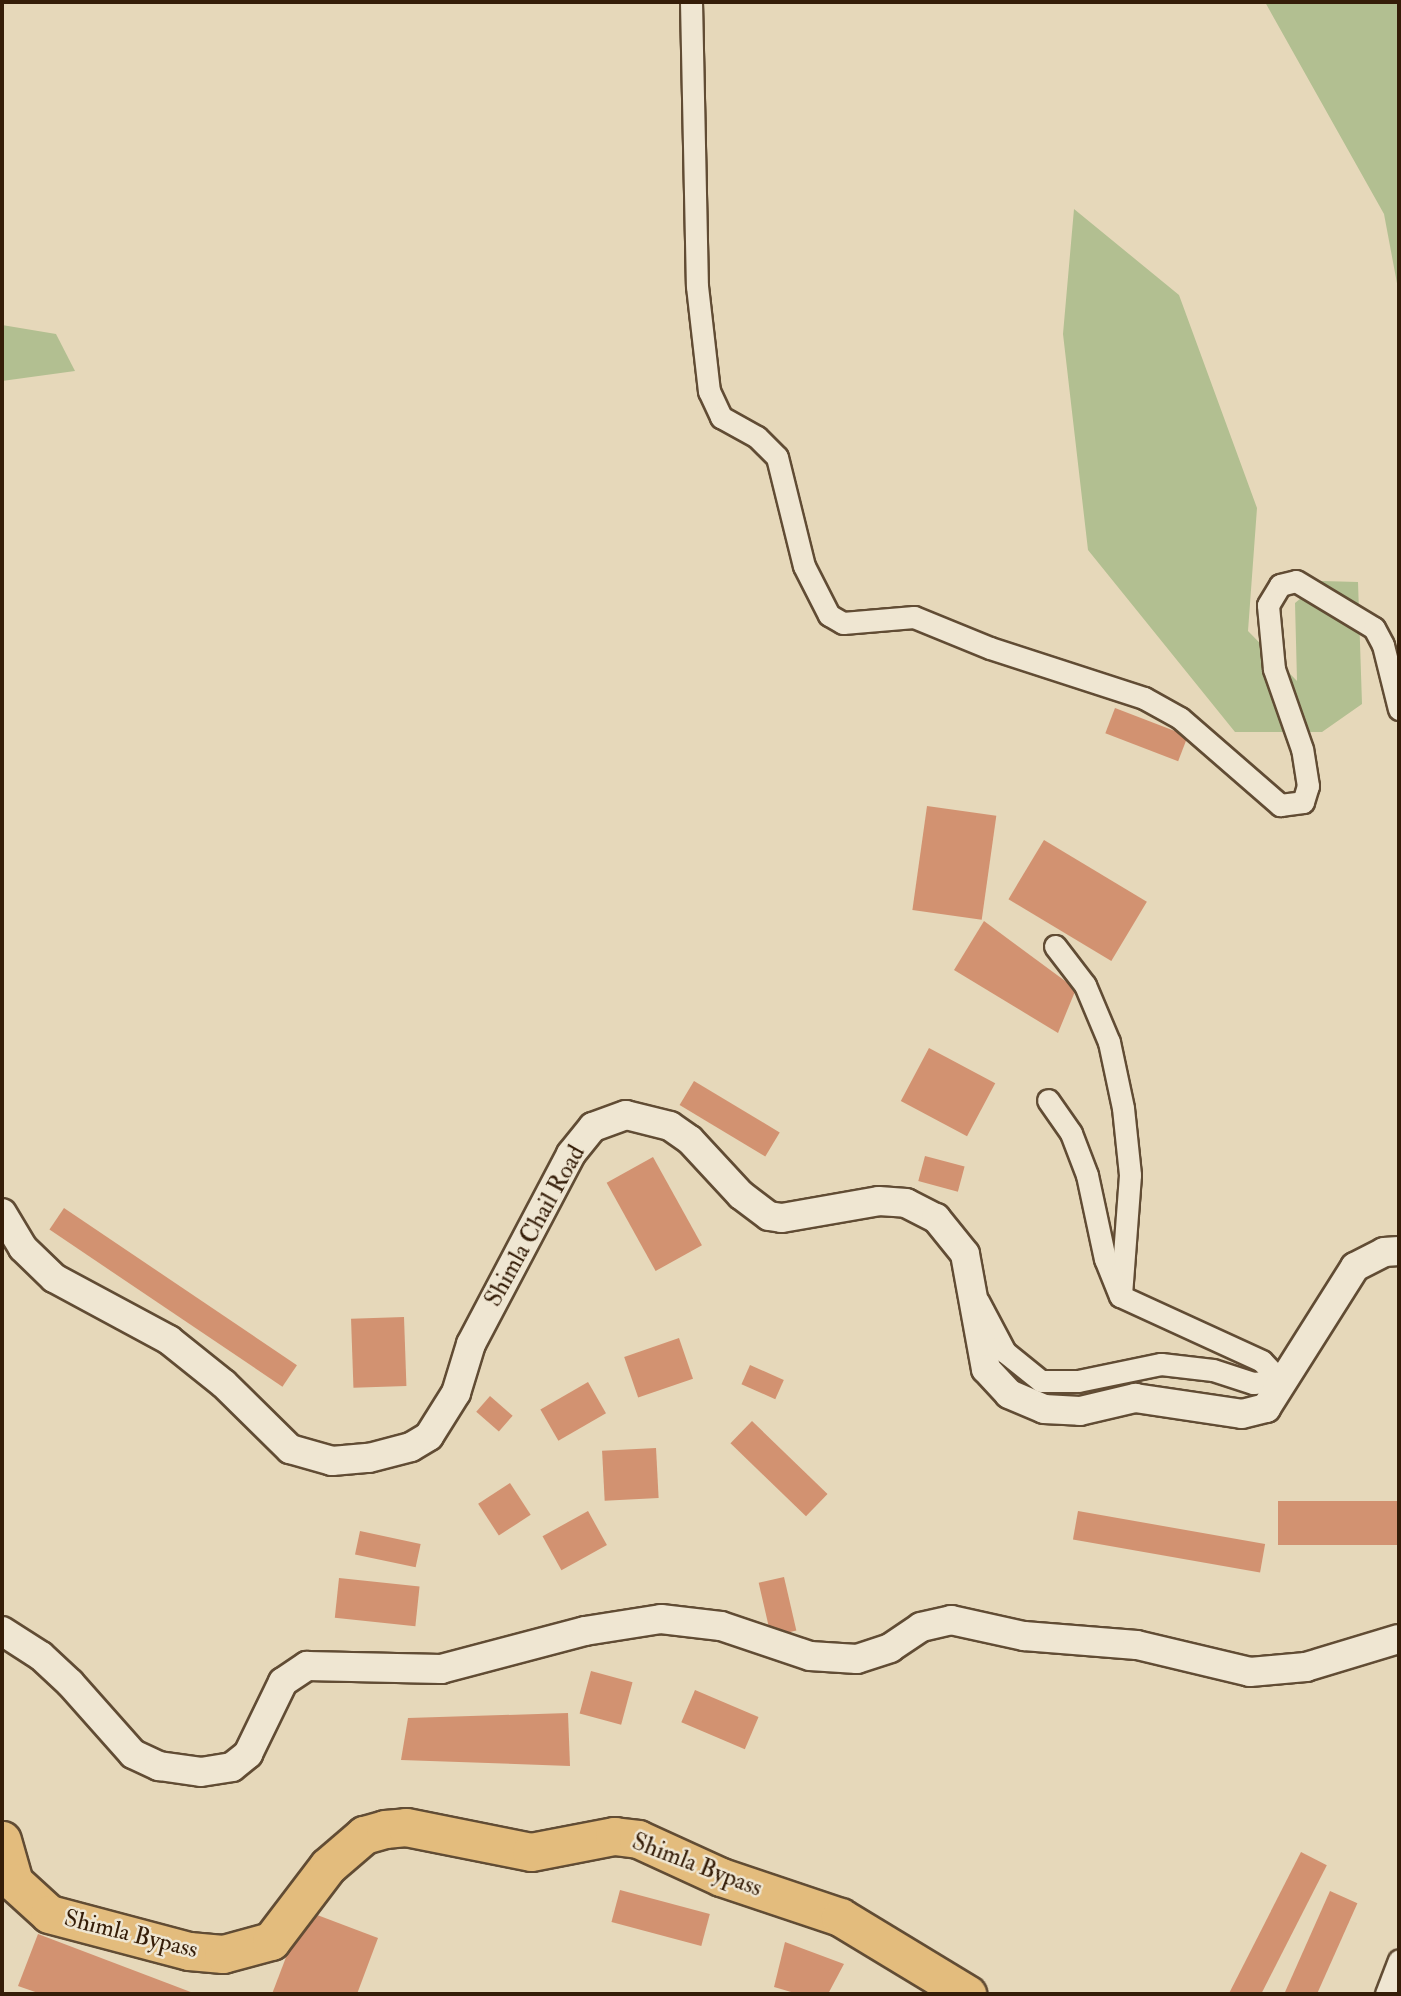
<!DOCTYPE html>
<style>
body{margin:0}
#map{position:relative;width:1401px;height:1996px;overflow:hidden;background:#e6d8ba;font-family:"IM FELL Double Pica",serif}
div>[style]{position:absolute}
.green>*{inset:0;background:#b2bf91}
.building>*{inset:0;background:#d29271;transform-origin:0 0}
.roads{filter:drop-shadow(2px 0 #614c34) drop-shadow(-2px 0 #614c34) drop-shadow(0 2px #614c34) drop-shadow(0 -2px #614c34)}
.street>*{height:21px;margin:-10.5px;padding:0 10.5px;transform-origin:10.5px;border-radius:10.5px;background:#efe6d2}
.secondary>*{height:28px;margin:-14px;padding:0 14px;transform-origin:14px;border-radius:14px;background:#efe6d2}
.highway>*{height:37px;margin:-18.5px;padding:0 18.5px;transform-origin:18.5px;border-radius:18.5px;background:#e3bc7d}
span{translate:-50% -50%;white-space:nowrap;text-align:center;line-height:1.15;-webkit-text-stroke:5px #efe6d2;paint-order:stroke}
.street-label{font-size:24px;color:#351d08}
.frame{position:absolute;inset:0;border:4px solid #351d08;pointer-events:none}
</style>
<div id="map">
<div class="green">
<div style="clip-path:polygon(1265px 2px,1399px 2px,1399px 294px,1384px 214px)"></div>
<div style="clip-path:polygon(1074px 209px,1179px 295px,1257px 508px,1248px 631px,1297px 681px,1295px 603px,1322px 581px,1358px 582px,1362px 704px,1322px 732px,1235px 732px,1088px 550px,1063px 334px)"></div>
<div style="clip-path:polygon(2px 325px,56px 334px,75px 371px,2px 381px)"></div>
</div>
<div class="building">
<div style="left:1115px;top:708px;width:78px;height:27px;rotate:21deg"></div>
<div style="left:927px;top:806px;width:70px;height:105px;rotate:8deg"></div>
<div style="left:1044px;top:840px;width:120px;height:69px;rotate:31deg"></div>
<div style="clip-path:polygon(984px 921px,1076px 989px,1058px 1033px,954px 970px)"></div>
<div style="left:929px;top:1048px;width:75px;height:60px;rotate:28deg"></div>
<div style="left:694px;top:1081px;width:100px;height:28px;rotate:31deg"></div>
<div style="left:925px;top:1156px;width:41px;height:26px;rotate:15deg"></div>
<div style="left:653px;top:1157px;width:101px;height:53px;rotate:61deg"></div>
<div style="left:64px;top:1208px;width:281px;height:26px;rotate:34deg"></div>
<div style="left:404px;top:1317px;width:69px;height:53px;rotate:88deg"></div>
<div style="left:679px;top:1338px;width:43px;height:58px;rotate:71deg"></div>
<div style="left:750px;top:1365px;width:37px;height:21px;rotate:24deg"></div>
<div style="left:588px;top:1382px;width:36px;height:55px;rotate:60deg"></div>
<div style="left:490px;top:1396px;width:30px;height:21px;rotate:41deg"></div>
<div style="left:752px;top:1421px;width:105px;height:31px;rotate:44deg"></div>
<div style="left:656px;top:1448px;width:50px;height:54px;rotate:87deg"></div>
<div style="left:510px;top:1483px;width:38px;height:38px;rotate:57deg"></div>
<div style="left:1399px;top:1501px;width:44px;height:121px;rotate:90deg"></div>
<div style="left:588px;top:1511px;width:39px;height:52px;rotate:61deg"></div>
<div style="left:1078px;top:1511px;width:190px;height:29px;rotate:10deg"></div>
<div style="left:360px;top:1531px;width:62px;height:24px;rotate:12deg"></div>
<div style="left:784px;top:1577px;width:55px;height:26px;rotate:77deg"></div>
<div style="left:339px;top:1578px;width:81px;height:40px;rotate:6deg"></div>
<div style="left:591px;top:1671px;width:43px;height:44px;rotate:15deg"></div>
<div style="left:695px;top:1690px;width:69px;height:35px;rotate:23deg"></div>
<div style="clip-path:polygon(568px 1713px,570px 1766px,401px 1760px,408px 1718px)"></div>
<div style="left:1301px;top:1852px;width:29px;height:159px;rotate:27deg"></div>
<div style="left:620px;top:1890px;width:93px;height:33px;rotate:15deg"></div>
<div style="left:1330px;top:1891px;width:30px;height:113px;rotate:24deg"></div>
<div style="clip-path:polygon(304px 1910px,378px 1938px,357px 1994px,272px 1994px)"></div>
<div style="clip-path:polygon(38px 1934px,196px 1994px,41px 1994px,18px 1986px)"></div>
<div style="clip-path:polygon(785px 1942px,844px 1964px,828px 1994px,798px 1994px,774px 1987px)"></div>
</div>
<div class="roads">
<div class="street">
<div style="left:691px;top:2px;width:284px;rotate:88.8deg"></div>
<div style="left:697px;top:286px;width:106px;rotate:83.5deg"></div>
<div style="left:709px;top:391px;width:29px;rotate:65deg"></div>
<div style="left:721px;top:417px;width:41px;rotate:29.1deg"></div>
<div style="left:757px;top:437px;width:28px;rotate:45deg"></div>
<div style="left:777px;top:457px;width:112px;rotate:76.1deg"></div>
<div style="left:804px;top:566px;width:55px;rotate:63deg"></div>
<div style="left:829px;top:615px;width:16px;rotate:30deg"></div>
<div style="left:843px;top:623px;width:71px;rotate:-4.8deg"></div>
<div style="left:914px;top:617px;width:82px;rotate:22.2deg"></div>
<div style="left:990px;top:648px;width:162px;rotate:18deg"></div>
<div style="left:1144px;top:698px;width:41px;rotate:29.1deg"></div>
<div style="left:1180px;top:718px;width:133px;rotate:41deg"></div>
<div style="left:1280px;top:805px;width:23px;rotate:-7deg"></div>
<div style="left:1303px;top:802px;width:17px;rotate:-73deg"></div>
<div style="left:1308px;top:786px;width:37px;rotate:-99deg"></div>
<div style="left:1302px;top:749px;width:85px;rotate:-109.3deg"></div>
<div style="left:1274px;top:669px;width:64px;rotate:-95.4deg"></div>
<div style="left:1268px;top:605px;width:23px;rotate:-59deg"></div>
<div style="left:1280px;top:585px;width:16px;rotate:-14deg"></div>
<div style="left:1296px;top:581px;width:91px;rotate:31.1deg"></div>
<div style="left:1374px;top:628px;width:19px;rotate:62deg"></div>
<div style="left:1383px;top:645px;width:66px;rotate:76deg"></div>
<div style="left:1055px;top:946px;width:49px;rotate:52.4deg"></div>
<div style="left:1085px;top:985px;width:62px;rotate:67.2deg"></div>
<div style="left:1109px;top:1042px;width:67px;rotate:78deg"></div>
<div style="left:1123px;top:1108px;width:67px;rotate:84deg"></div>
<div style="left:1130px;top:1175px;width:119px;rotate:94.3deg"></div>
<div style="left:978px;top:1301px;width:58px;rotate:62.1deg"></div>
<div style="left:1005px;top:1352px;width:46px;rotate:38.9deg"></div>
<div style="left:1041px;top:1381px;width:37px"></div>
<div style="left:1078px;top:1381px;width:85px;rotate:-11.6deg"></div>
<div style="left:1161px;top:1364px;width:52px;rotate:6.6deg"></div>
<div style="left:1213px;top:1370px;width:42px;rotate:18deg"></div>
<div style="left:1253px;top:1383px;width:12px;rotate:-5deg"></div>
<div style="left:1265px;top:1382px;width:12px;rotate:-48deg"></div>
<div style="left:1273px;top:1373px;width:16px;rotate:-133deg"></div>
<div style="left:1262px;top:1361px;width:156px;rotate:-155.4deg"></div>
<div style="left:1120px;top:1296px;width:40px;rotate:-112deg"></div>
<div style="left:1105px;top:1259px;width:86px;rotate:-102.1deg"></div>
<div style="left:1087px;top:1175px;width:45px;rotate:-110.9deg"></div>
<div style="left:1071px;top:1133px;width:40px;rotate:-124.9deg"></div>
<div style="left:1386px;top:1994px;width:36px;rotate:-69deg"></div>
</div>
<div class="secondary">
<div style="left:2px;top:1213px;width:41px;rotate:59deg"></div>
<div style="left:23px;top:1248px;width:43px;rotate:44.1deg"></div>
<div style="left:54px;top:1278px;width:131px;rotate:28.3deg"></div>
<div style="left:169px;top:1340px;width:70px;rotate:38.7deg"></div>
<div style="left:224px;top:1384px;width:93px;rotate:44.6deg"></div>
<div style="left:290px;top:1449px;width:44px;rotate:15.9deg"></div>
<div style="left:332px;top:1461px;width:37px;rotate:-5deg"></div>
<div style="left:369px;top:1458px;width:43px;rotate:-14.7deg"></div>
<div style="left:411px;top:1447px;width:21px;rotate:-31deg"></div>
<div style="left:429px;top:1436px;width:51px;rotate:-57.9deg"></div>
<div style="left:456px;top:1393px;width:51px;rotate:-73deg"></div>
<div style="left:471px;top:1344px;width:215px;rotate:-62.2deg"></div>
<div style="left:571px;top:1154px;width:35px;rotate:-51deg"></div>
<div style="left:593px;top:1127px;width:35px;rotate:-20deg"></div>
<div style="left:626px;top:1115px;width:45px;rotate:14deg"></div>
<div style="left:670px;top:1126px;width:24px;rotate:35deg"></div>
<div style="left:690px;top:1140px;width:75px;rotate:47.2deg"></div>
<div style="left:741px;top:1195px;width:35px;rotate:37deg"></div>
<div style="left:769px;top:1216px;width:13px;rotate:9deg"></div>
<div style="left:782px;top:1218px;width:98px;rotate:-9.9deg"></div>
<div style="left:879px;top:1201px;width:27px;rotate:4deg"></div>
<div style="left:906px;top:1203px;width:34px;rotate:27deg"></div>
<div style="left:936px;top:1218px;width:46px;rotate:51.1deg"></div>
<div style="left:965px;top:1254px;width:117px;rotate:79.7deg"></div>
<div style="left:986px;top:1369px;width:34px;rotate:47deg"></div>
<div style="left:1009px;top:1394px;width:38px;rotate:23deg"></div>
<div style="left:1044px;top:1409px;width:36px;rotate:3deg"></div>
<div style="left:1080px;top:1411px;width:57px;rotate:-13.3deg"></div>
<div style="left:1135px;top:1398px;width:108px;rotate:8.5deg"></div>
<div style="left:1242px;top:1414px;width:25px;rotate:-14deg"></div>
<div style="left:1266px;top:1408px;width:167px;rotate:-57.7deg"></div>
<div style="left:1355px;top:1267px;width:33px;rotate:-27deg"></div>
<div style="left:1384px;top:1252px;width:15px;rotate:-4deg"></div>
<div style="left:2px;top:1631px;width:46px;rotate:32.7deg"></div>
<div style="left:41px;top:1656px;width:40px;rotate:43deg"></div>
<div style="left:70px;top:1683px;width:95px;rotate:48.4deg"></div>
<div style="left:133px;top:1754px;width:29px;rotate:25deg"></div>
<div style="left:159px;top:1766px;width:42px;rotate:8.1deg"></div>
<div style="left:201px;top:1772px;width:31px;rotate:-9deg"></div>
<div style="left:232px;top:1767px;width:21px;rotate:-39deg"></div>
<div style="left:248px;top:1754px;width:80px;rotate:-64.1deg"></div>
<div style="left:283px;top:1682px;width:29px;rotate:-34deg"></div>
<div style="left:307px;top:1666px;width:134px;rotate:1.3deg"></div>
<div style="left:441px;top:1669px;width:149px;rotate:-14.8deg"></div>
<div style="left:585px;top:1631px;width:77px;rotate:-9deg"></div>
<div style="left:661px;top:1619px;width:60px;rotate:6.7deg"></div>
<div style="left:721px;top:1626px;width:94px;rotate:18.6deg"></div>
<div style="left:810px;top:1656px;width:47px;rotate:3.7deg"></div>
<div style="left:857px;top:1659px;width:35px;rotate:-18deg"></div>
<div style="left:890px;top:1648px;width:37px;rotate:-34deg"></div>
<div style="left:921px;top:1627px;width:31px;rotate:-13deg"></div>
<div style="left:951px;top:1620px;width:75px;rotate:12.4deg"></div>
<div style="left:1024px;top:1636px;width:113px;rotate:4.6deg"></div>
<div style="left:1137px;top:1645px;width:116px;rotate:13.4deg"></div>
<div style="left:1250px;top:1672px;width:56px;rotate:-5.1deg"></div>
<div style="left:1306px;top:1667px;width:97px;rotate:-16.8deg"></div>
</div>
<div class="highway">
<div style="left:2px;top:1840px;width:44px;rotate:74.1deg"></div>
<div style="left:14px;top:1882px;width:47px;rotate:42.4deg"></div>
<div style="left:49px;top:1914px;width:145px;rotate:14.8deg"></div>
<div style="left:189px;top:1951px;width:34px;rotate:5deg"></div>
<div style="left:223px;top:1954px;width:50px;rotate:-15.2deg"></div>
<div style="left:271px;top:1941px;width:94px;rotate:-52.8deg"></div>
<div style="left:328px;top:1866px;width:48px;rotate:-40.7deg"></div>
<div style="left:364px;top:1835px;width:22px;rotate:-16deg"></div>
<div style="left:385px;top:1829px;width:21px;rotate:-5deg"></div>
<div style="left:406px;top:1827px;width:127px;rotate:11.3deg"></div>
<div style="left:531px;top:1852px;width:85px;rotate:-10.9deg"></div>
<div style="left:614px;top:1836px;width:24px;rotate:7deg"></div>
<div style="left:638px;top:1839px;width:91px;rotate:24.6deg"></div>
<div style="left:721px;top:1877px;width:126px;rotate:18.6deg"></div>
<div style="left:840px;top:1917px;width:149px;rotate:31.2deg"></div>
</div>
</div>
<div class="street-label">
<span style="left:535px;top:1226px;rotate:-61deg">Shimla Chail Road</span>
<span style="left:697px;top:1865px;rotate:21deg">Shimla Bypass</span>
<span style="left:131px;top:1934px;rotate:14deg">Shimla Bypass</span>
</div>
<div class="frame"></div>
</div>
